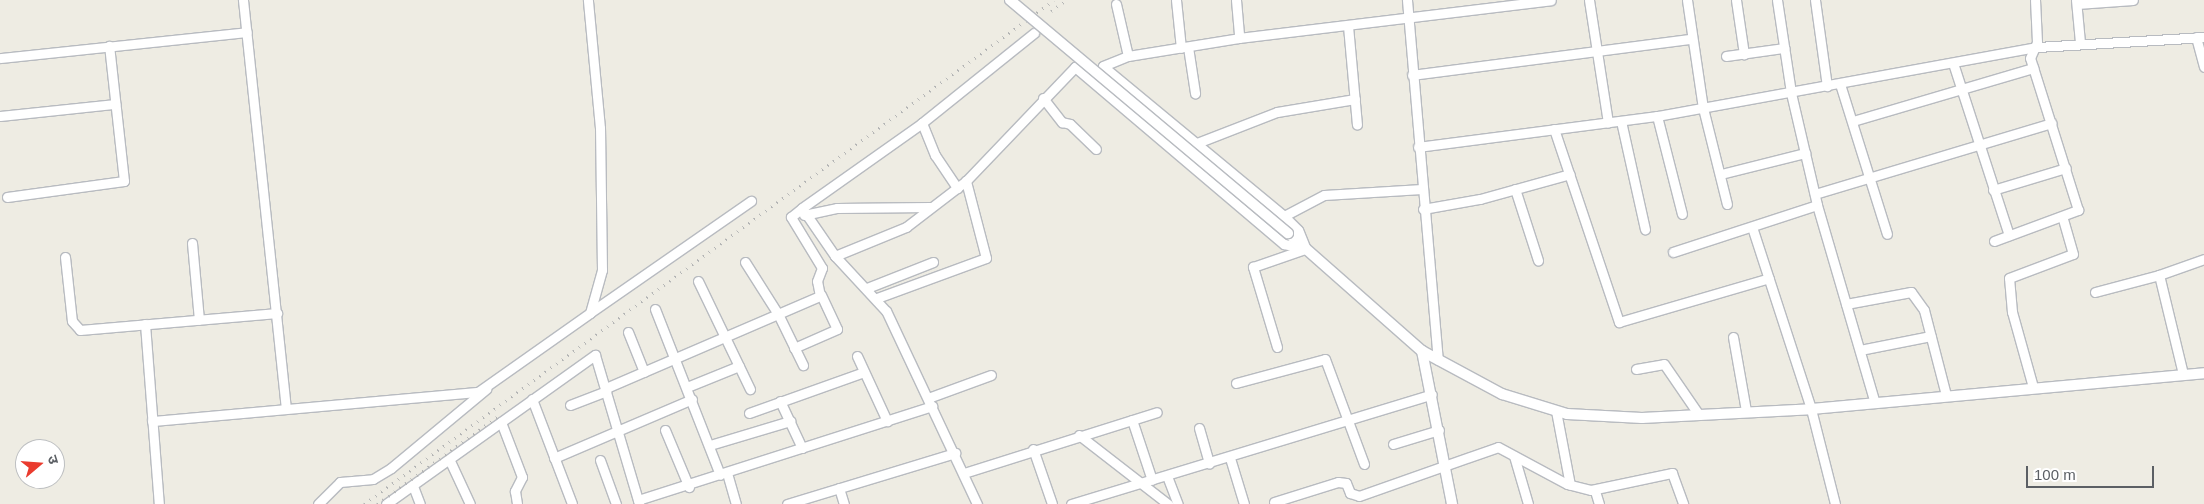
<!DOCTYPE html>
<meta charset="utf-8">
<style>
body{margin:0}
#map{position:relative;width:2204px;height:504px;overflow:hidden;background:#eeece3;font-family:Arial,"Noto Sans Devanagari",sans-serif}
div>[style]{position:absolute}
.roads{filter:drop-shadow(1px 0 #b8bbc0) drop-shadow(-1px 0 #b8bbc0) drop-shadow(0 1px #b8bbc0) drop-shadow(0 -1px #b8bbc0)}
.minor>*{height:9px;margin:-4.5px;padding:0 4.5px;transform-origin:4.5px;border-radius:4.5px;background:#fff}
.tertiary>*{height:10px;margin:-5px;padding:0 5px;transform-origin:5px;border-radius:5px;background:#fff}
.rail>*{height:2.5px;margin-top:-1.25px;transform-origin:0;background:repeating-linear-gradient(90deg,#b4b5b5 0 1px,transparent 0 7px)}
.bridges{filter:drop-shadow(1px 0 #b8bbc0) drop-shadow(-1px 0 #b8bbc0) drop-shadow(0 1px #b8bbc0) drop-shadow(0 -1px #b8bbc0)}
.tertiary-bridge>*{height:10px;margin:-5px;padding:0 5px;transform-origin:5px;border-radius:5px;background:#fff}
span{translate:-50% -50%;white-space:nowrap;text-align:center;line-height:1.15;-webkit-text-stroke:4px #fff;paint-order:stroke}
.north{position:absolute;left:15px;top:439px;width:50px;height:50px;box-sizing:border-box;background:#fff;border:1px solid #bdbfc1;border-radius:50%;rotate:72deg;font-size:14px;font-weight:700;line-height:20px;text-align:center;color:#5b5f64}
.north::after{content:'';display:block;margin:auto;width:18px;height:22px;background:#ea3b2e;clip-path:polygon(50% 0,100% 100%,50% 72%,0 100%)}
.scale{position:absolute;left:2026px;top:466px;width:128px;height:22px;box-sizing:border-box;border:2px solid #5b5f64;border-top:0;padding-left:6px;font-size:15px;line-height:18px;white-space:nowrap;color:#5b5f64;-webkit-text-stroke:4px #fff;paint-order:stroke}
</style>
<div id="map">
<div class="roads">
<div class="minor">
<div style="left:243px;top:0;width:408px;rotate:84deg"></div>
<div style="left:1176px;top:0;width:48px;rotate:84.1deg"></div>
<div style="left:1236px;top:0;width:38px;rotate:85deg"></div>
<div style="left:1407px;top:0;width:361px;rotate:85.1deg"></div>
<div style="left:1589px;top:0;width:124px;rotate:81.2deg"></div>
<div style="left:1687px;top:0;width:109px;rotate:81.6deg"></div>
<div style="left:1703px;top:108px;width:99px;rotate:76deg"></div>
<div style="left:1736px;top:0;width:55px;rotate:81.6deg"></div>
<div style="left:1777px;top:0;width:94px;rotate:81.4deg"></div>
<div style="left:1791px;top:93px;width:115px;rotate:76.9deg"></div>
<div style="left:1817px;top:205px;width:206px;rotate:73.7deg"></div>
<div style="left:1815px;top:0;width:87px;rotate:82.1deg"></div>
<div style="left:2076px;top:0;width:42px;rotate:84.6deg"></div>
<div style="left:1116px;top:4px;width:53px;rotate:77deg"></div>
<div style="left:2077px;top:4px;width:56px;rotate:-4.1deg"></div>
<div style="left:1348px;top:26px;width:99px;rotate:84.8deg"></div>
<div style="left:2196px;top:37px;width:31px;rotate:75deg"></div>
<div style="left:1188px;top:47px;width:47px;rotate:81.3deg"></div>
<div style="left:1726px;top:56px;width:59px;rotate:-7.9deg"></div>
<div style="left:0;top:58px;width:248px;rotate:-6deg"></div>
<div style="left:1953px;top:63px;width:181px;rotate:72deg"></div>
<div style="left:1412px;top:75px;width:281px;rotate:-7.4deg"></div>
<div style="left:1840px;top:84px;width:157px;rotate:72.6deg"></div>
<div style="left:1043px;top:98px;width:31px;rotate:52deg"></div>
<div style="left:1062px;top:122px;width:8px;rotate:14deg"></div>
<div style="left:1070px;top:124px;width:36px;rotate:44deg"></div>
<div style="left:0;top:116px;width:116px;rotate:-6deg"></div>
<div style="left:1657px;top:116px;width:101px;rotate:75.7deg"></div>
<div style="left:1621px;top:121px;width:111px;rotate:77.5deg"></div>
<div style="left:1853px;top:121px;width:188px;rotate:-16.4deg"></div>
<div style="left:922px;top:123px;width:35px;rotate:68deg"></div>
<div style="left:935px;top:155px;width:40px;rotate:56deg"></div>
<div style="left:1554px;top:129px;width:204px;rotate:71.4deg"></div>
<div style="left:1619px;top:322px;width:156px;rotate:-16.3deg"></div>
<div style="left:1197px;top:143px;width:86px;rotate:-21.2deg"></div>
<div style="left:1277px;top:112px;width:79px;rotate:-9.5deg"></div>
<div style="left:1418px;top:147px;width:241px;rotate:-7.4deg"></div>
<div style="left:1657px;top:116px;width:386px;rotate:-10.3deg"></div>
<div style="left:2037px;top:47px;width:167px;rotate:-3.4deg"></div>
<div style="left:1721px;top:174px;width:87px;rotate:-14deg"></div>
<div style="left:1515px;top:189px;width:75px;rotate:72.1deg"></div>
<div style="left:1993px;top:190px;width:76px;rotate:-16.8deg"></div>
<div style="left:1815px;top:194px;width:247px;rotate:-16.7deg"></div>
<div style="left:7px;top:197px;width:118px;rotate:-7.8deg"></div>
<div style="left:124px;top:181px;width:136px;rotate:-96.3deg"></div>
<div style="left:1423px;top:209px;width:58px;rotate:-10deg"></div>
<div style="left:1480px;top:199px;width:93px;rotate:-15.5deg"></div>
<div style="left:804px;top:215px;width:34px;rotate:-12deg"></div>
<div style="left:837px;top:208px;width:93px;rotate:-0.6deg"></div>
<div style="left:1284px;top:216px;width:45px;rotate:-27.7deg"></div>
<div style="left:1324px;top:195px;width:98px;rotate:-3.5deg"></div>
<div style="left:1752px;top:227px;width:191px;rotate:72deg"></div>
<div style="left:1811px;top:409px;width:98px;rotate:75.8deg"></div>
<div style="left:1994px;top:241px;width:90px;rotate:-20.3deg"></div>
<div style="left:2078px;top:210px;width:159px;rotate:-107.5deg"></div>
<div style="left:2030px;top:58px;width:17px;rotate:-66deg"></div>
<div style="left:2037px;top:42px;width:42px;rotate:-92.7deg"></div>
<div style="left:192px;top:243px;width:77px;rotate:84.8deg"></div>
<div style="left:1305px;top:247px;width:18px;rotate:-112deg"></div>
<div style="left:1298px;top:230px;width:20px;rotate:-135deg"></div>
<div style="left:1284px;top:216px;width:235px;rotate:-140.4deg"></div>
<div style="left:1103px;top:66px;width:27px;rotate:-22deg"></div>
<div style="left:1128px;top:56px;width:112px;rotate:-9.2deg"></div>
<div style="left:1239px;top:38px;width:314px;rotate:-6.9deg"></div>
<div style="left:1673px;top:252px;width:151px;rotate:-18.1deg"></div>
<div style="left:835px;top:256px;width:77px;rotate:-22.2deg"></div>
<div style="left:906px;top:227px;width:76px;rotate:-37.5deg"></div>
<div style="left:966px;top:181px;width:158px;rotate:-46.3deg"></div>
<div style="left:1075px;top:67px;width:274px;rotate:40.3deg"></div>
<div style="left:1284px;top:244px;width:22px;rotate:13deg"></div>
<div style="left:65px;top:257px;width:64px;rotate:83.8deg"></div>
<div style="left:72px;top:321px;width:12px;rotate:48deg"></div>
<div style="left:80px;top:330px;width:198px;rotate:-4.9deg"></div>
<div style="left:745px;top:262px;width:62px;rotate:57.6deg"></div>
<div style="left:778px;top:314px;width:57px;rotate:63.9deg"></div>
<div style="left:698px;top:281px;width:120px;rotate:64.3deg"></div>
<div style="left:867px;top:288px;width:71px;rotate:-21.5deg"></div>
<div style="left:2095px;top:292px;width:66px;rotate:-14.9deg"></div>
<div style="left:877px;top:298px;width:116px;rotate:-20.2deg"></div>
<div style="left:986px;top:258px;width:80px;rotate:-104.6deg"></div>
<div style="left:1846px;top:304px;width:66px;rotate:-10.5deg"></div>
<div style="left:1911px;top:292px;width:22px;rotate:54deg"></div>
<div style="left:1924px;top:310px;width:88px;rotate:75.5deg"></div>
<div style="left:655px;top:309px;width:178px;rotate:68.6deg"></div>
<div style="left:591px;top:312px;width:195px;rotate:-34.8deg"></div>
<div style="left:145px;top:324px;width:181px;rotate:85.6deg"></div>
<div style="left:628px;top:332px;width:43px;rotate:68.2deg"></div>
<div style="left:1733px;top:337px;width:75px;rotate:80deg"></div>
<div style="left:1277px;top:347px;width:84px;rotate:-106.7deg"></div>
<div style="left:1253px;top:267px;width:55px;rotate:-19.1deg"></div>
<div style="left:794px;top:348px;width:47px;rotate:-23.8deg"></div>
<div style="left:837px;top:329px;width:38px;rotate:-115deg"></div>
<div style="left:1860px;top:350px;width:72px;rotate:-11.2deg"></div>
<div style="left:857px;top:356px;width:72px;rotate:65.2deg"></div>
<div style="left:1636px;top:369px;width:28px;rotate:-10deg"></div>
<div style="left:1664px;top:364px;width:62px;rotate:55.5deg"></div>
<div style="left:2183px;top:374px;width:102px;rotate:-103.6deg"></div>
<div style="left:2159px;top:275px;width:48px;rotate:-19.6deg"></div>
<div style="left:1236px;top:383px;width:92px;rotate:-15.1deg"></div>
<div style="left:1325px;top:359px;width:112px;rotate:69.6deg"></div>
<div style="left:687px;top:387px;width:56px;rotate:-22deg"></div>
<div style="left:2033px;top:387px;width:78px;rotate:-105.6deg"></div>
<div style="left:2012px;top:312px;width:34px;rotate:-95deg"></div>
<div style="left:2009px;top:278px;width:68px;rotate:-20.6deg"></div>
<div style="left:2073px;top:254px;width:37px;rotate:-106deg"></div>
<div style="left:606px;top:388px;width:233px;rotate:-23.3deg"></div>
<div style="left:820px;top:296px;width:15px;rotate:-101deg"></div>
<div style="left:817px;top:281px;width:14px;rotate:-69deg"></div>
<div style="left:822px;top:268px;width:60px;rotate:-121.3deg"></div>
<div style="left:791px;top:217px;width:14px;rotate:-39deg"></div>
<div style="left:928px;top:398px;width:67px;rotate:-20.1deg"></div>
<div style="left:532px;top:399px;width:112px;rotate:69.1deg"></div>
<div style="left:780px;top:401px;width:52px;rotate:64.9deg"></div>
<div style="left:570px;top:405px;width:39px;rotate:-21deg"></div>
<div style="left:1556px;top:411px;width:75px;rotate:79.3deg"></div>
<div style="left:749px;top:413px;width:122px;rotate:-19.6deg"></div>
<div style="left:1132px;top:420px;width:63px;rotate:71.6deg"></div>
<div style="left:152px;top:421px;width:327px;rotate:-5.1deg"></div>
<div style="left:478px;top:392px;width:137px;rotate:-35.2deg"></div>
<div style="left:590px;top:313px;width:45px;rotate:-74.4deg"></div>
<div style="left:602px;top:270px;width:142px;rotate:-90.8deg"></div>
<div style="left:600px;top:128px;width:129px;rotate:-95.4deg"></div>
<div style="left:501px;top:422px;width:59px;rotate:69.1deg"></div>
<div style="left:522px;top:477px;width:16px;rotate:117deg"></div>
<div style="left:515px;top:491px;width:13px;rotate:81deg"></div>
<div style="left:1199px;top:428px;width:37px;rotate:74deg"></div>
<div style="left:665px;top:430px;width:62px;rotate:67.2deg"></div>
<div style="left:1079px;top:435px;width:113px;rotate:37.8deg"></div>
<div style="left:1393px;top:444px;width:48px;rotate:-16.9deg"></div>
<div style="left:710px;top:445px;width:84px;rotate:-16.7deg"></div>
<div style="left:1033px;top:449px;width:58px;rotate:70.9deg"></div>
<div style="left:1514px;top:456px;width:50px;rotate:73.7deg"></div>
<div style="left:554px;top:458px;width:150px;rotate:-23.1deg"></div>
<div style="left:1230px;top:458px;width:48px;rotate:73.1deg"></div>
<div style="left:600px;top:460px;width:47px;rotate:70deg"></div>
<div style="left:450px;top:461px;width:47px;rotate:65.1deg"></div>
<div style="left:727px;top:473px;width:32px;rotate:74deg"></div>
<div style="left:964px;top:473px;width:202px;rotate:-17.5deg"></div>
<div style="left:1167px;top:476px;width:30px;rotate:69deg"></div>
<div style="left:413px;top:486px;width:19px;rotate:69deg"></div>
<div style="left:839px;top:488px;width:17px;rotate:73deg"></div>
<div style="left:1595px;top:491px;width:14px;rotate:73deg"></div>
<div style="left:638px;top:500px;width:309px;rotate:-17.7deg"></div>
<div style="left:1274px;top:502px;width:67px;rotate:-17.4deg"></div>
<div style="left:1338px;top:482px;width:8px;rotate:7deg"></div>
<div style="left:1346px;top:483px;width:11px;rotate:68deg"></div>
<div style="left:1350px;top:493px;width:9px;rotate:18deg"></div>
<div style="left:1359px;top:496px;width:147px;rotate:-19.4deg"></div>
<div style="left:1498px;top:447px;width:78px;rotate:28.2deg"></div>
<div style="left:1567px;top:484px;width:25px;rotate:14deg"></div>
<div style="left:1591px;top:490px;width:83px;rotate:-11.9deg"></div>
<div style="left:1672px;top:473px;width:33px;rotate:70deg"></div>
<div style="left:318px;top:504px;width:31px;rotate:-45deg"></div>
<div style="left:340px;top:482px;width:33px;rotate:-5deg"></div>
<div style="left:373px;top:479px;width:21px;rotate:-31deg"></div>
<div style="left:391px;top:468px;width:124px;rotate:-39.7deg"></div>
<div style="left:386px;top:504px;width:257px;rotate:-35.5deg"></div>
<div style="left:595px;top:355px;width:155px;rotate:73.5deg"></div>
<div style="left:787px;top:504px;width:176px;rotate:-16.9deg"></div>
<div style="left:977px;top:504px;width:213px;rotate:-115.2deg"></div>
<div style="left:886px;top:311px;width:75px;rotate:-132.8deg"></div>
<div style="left:835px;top:256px;width:58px;rotate:-124.5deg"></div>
<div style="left:802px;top:208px;width:147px;rotate:-35.3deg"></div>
<div style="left:922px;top:123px;width:144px;rotate:-38.8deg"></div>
<div style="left:1071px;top:504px;width:377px;rotate:-16.9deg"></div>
</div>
<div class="tertiary">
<div style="left:1288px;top:233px;width:179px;rotate:41.4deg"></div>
<div style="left:1422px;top:351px;width:91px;rotate:28.3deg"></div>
<div style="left:1502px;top:394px;width:68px;rotate:17.1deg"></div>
<div style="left:1567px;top:414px;width:75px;rotate:3.1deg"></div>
<div style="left:1642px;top:418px;width:169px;rotate:-3deg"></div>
<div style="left:1811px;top:409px;width:395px;rotate:-5.2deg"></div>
<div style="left:1422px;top:351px;width:156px;rotate:78.9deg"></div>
</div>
</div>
<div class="rail">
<div style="left:1051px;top:11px;width:19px;rotate:-36deg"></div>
<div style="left:364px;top:504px;width:854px;rotate:-36.15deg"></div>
<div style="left:377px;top:504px;width:150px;rotate:-36deg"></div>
</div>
<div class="bridges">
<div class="tertiary-bridge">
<div style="left:1010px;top:0;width:363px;rotate:40deg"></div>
</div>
</div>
<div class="north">उ</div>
<div class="scale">100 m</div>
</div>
